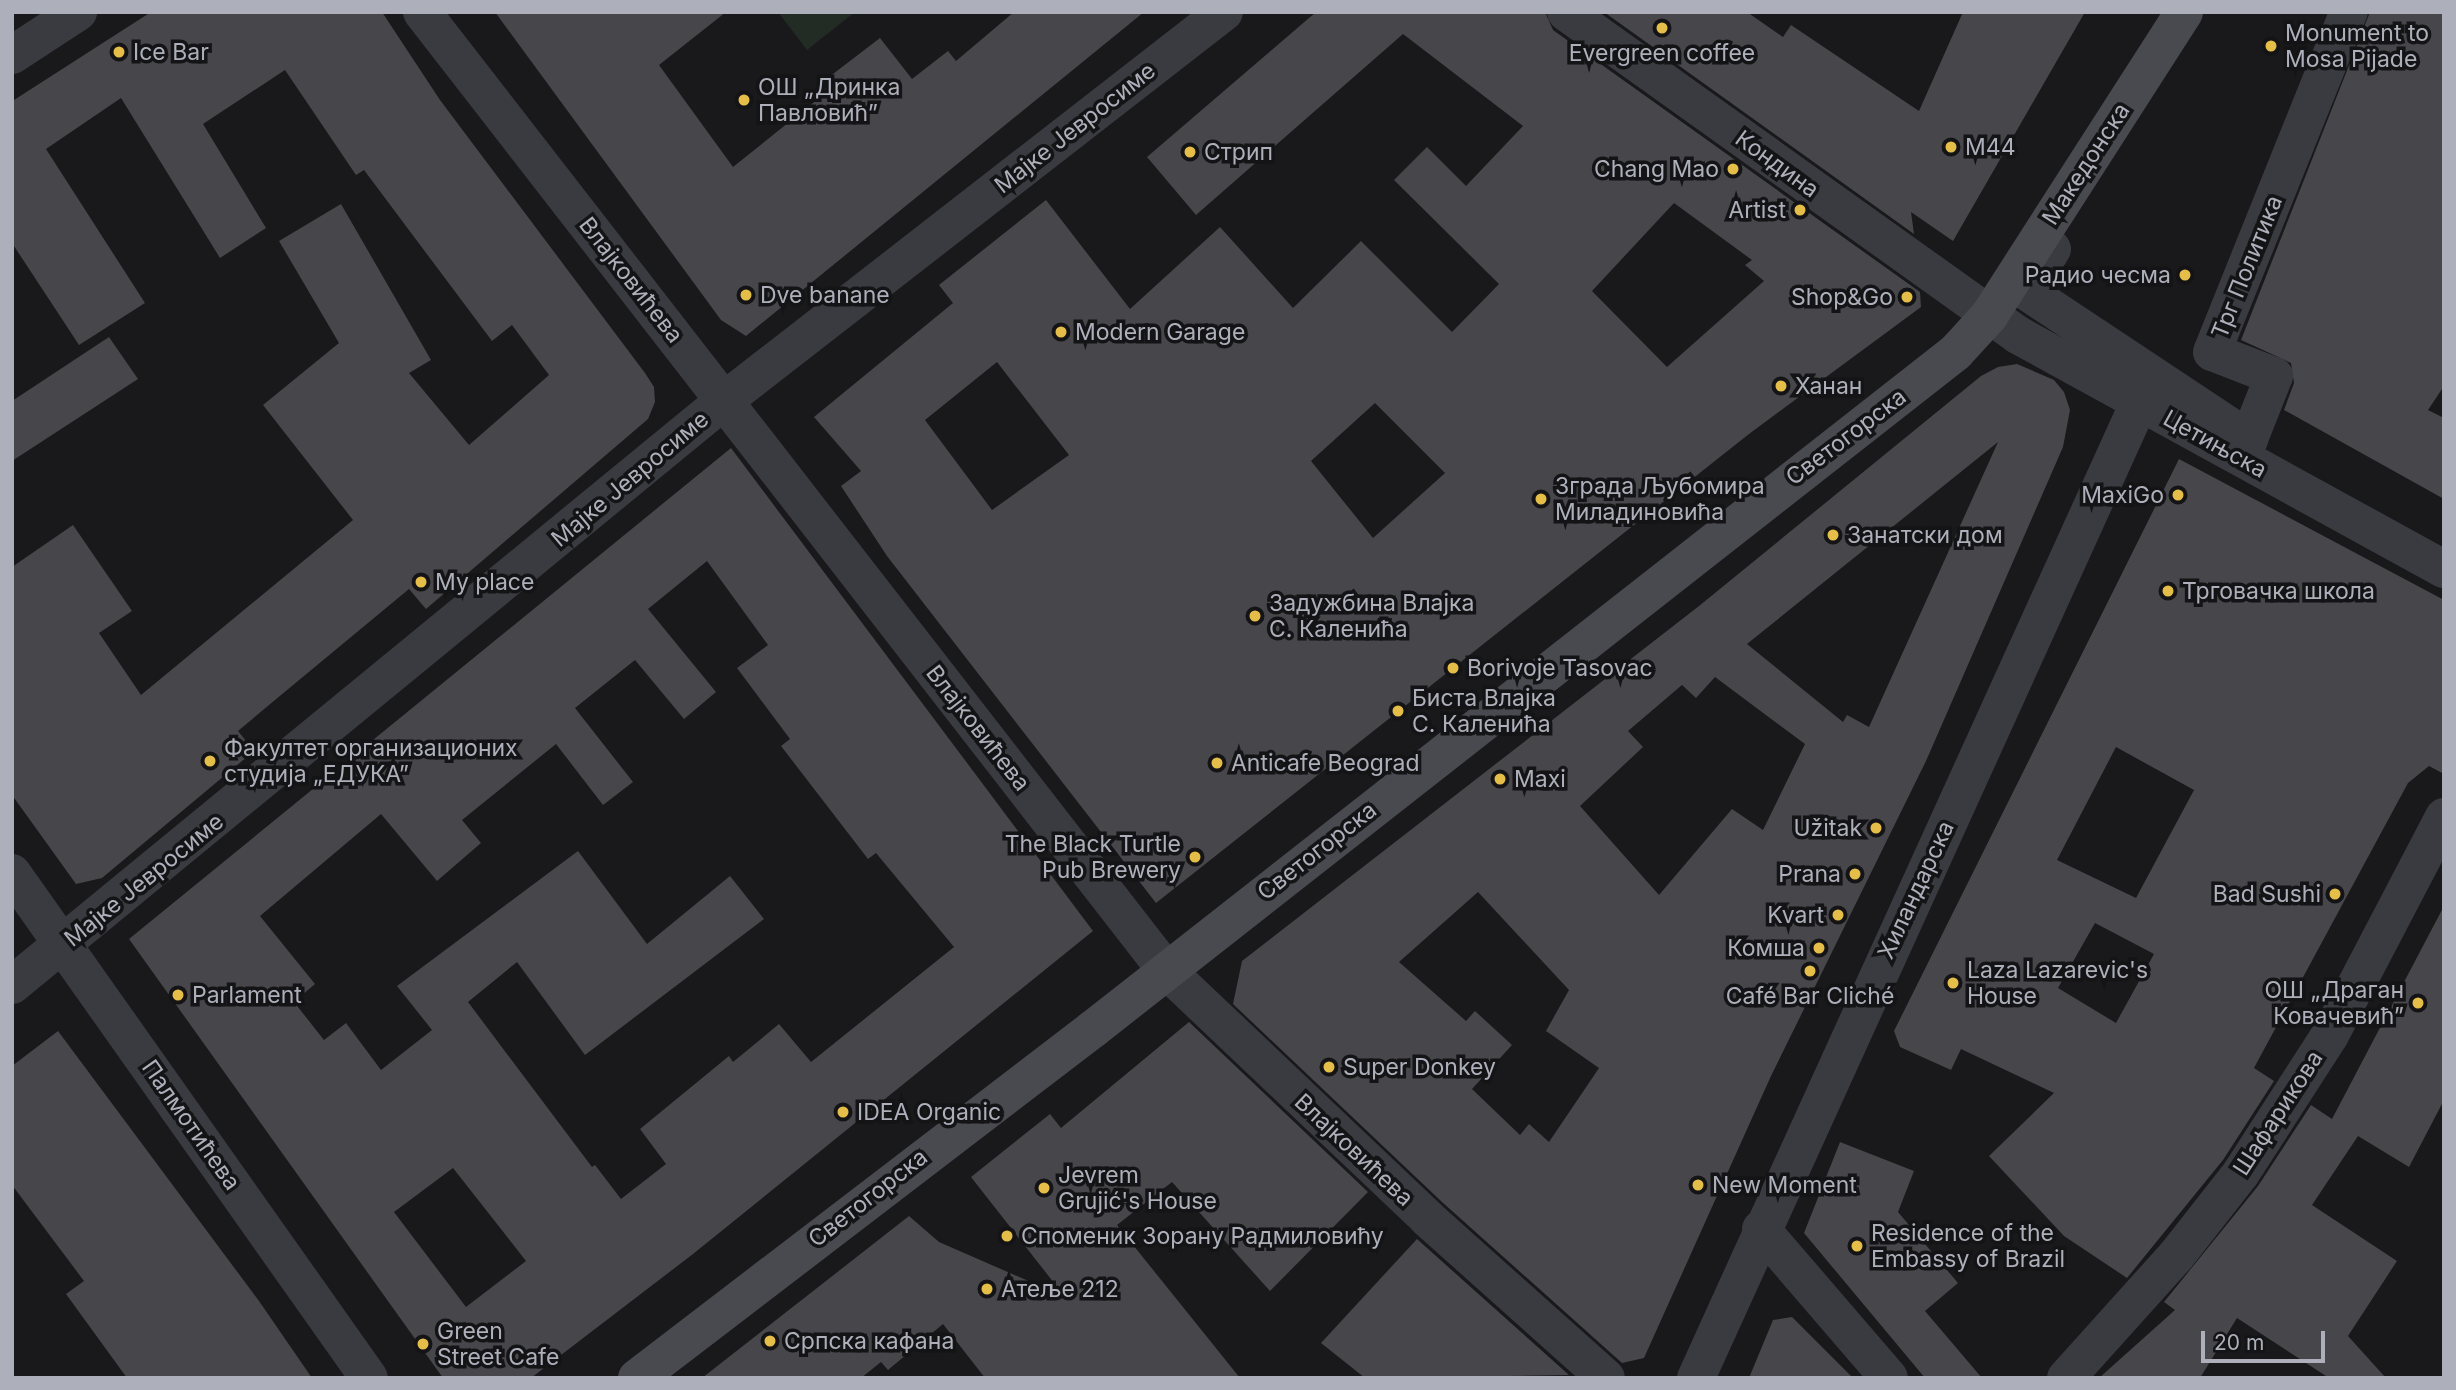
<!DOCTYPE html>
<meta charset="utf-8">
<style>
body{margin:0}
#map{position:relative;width:2456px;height:1390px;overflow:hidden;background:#19191b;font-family:Inter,sans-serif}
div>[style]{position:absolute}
.green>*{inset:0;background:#232b25}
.building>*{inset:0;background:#46464b}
.street>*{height:38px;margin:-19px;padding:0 19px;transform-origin:19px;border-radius:19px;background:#3a3b40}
.secondary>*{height:38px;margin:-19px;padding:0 19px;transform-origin:19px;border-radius:19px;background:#494a50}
.dots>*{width:19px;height:19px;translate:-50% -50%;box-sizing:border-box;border:4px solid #141416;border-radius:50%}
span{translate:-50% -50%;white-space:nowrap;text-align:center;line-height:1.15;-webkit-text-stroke:7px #141416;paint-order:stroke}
.poi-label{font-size:23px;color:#adafba}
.left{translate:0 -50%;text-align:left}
.right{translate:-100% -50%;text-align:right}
.street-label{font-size:23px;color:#adafba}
.frame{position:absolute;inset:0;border:14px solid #adafba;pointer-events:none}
.scale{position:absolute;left:2201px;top:1331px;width:124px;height:32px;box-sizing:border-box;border:4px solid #adafba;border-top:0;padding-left:9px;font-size:21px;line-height:24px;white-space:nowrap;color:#adafba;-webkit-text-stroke:5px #141416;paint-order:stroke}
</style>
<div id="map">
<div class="green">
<div style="clip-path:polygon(778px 12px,855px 12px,807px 50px)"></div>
</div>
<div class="building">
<div style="clip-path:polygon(151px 12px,382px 12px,440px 100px,645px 373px,654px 387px,655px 402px,648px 419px,426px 609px,409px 589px,275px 700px,238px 731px,254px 751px,102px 878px,76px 884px,12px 795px,12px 567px,73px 525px,132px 611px,99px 633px,141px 695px,353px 520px,263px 405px,339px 343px,279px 241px,341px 204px,431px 360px,409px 373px,469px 445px,549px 375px,512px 325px,492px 341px,364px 170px,356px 175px,285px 70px,203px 124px,266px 228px,220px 258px,121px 98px,46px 149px,145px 303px,79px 345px,12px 243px,12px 96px,14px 100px)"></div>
<div style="clip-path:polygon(495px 12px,726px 12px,659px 65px,733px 167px,823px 95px,816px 87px,880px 38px,912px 79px,948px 51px,956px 61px,1014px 12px,1144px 12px,746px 336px,721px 320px)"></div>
<div style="clip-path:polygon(evenodd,1316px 12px,1545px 12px,1553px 30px,1920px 292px,1921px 307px,1749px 434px,1156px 903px,887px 556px,841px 486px,861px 471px,814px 417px,953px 303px,939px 285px,1046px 200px,1130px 309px,1220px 227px,1293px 308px,1361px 241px,1452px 332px,1499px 284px,1394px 180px,1427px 147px,1466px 186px,1523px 126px,1403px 34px,1196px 215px,1147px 157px,1316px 12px,1674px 203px,1752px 260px,1745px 265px,1764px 281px,1667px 367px,1592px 291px,1674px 203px,1316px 12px,997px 362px,1069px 455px,992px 510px,925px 420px,997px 362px,1316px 12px,1375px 403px,1445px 473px,1373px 538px,1311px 461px,1375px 403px)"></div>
<div style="clip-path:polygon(1604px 12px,1747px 12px,1783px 37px,1791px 25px,1919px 111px,1963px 12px,2085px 12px,1953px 241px,1911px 212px,1914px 234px)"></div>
<div style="clip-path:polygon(2370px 12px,2444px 12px,2444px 386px,2428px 410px,2444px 418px,2444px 499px,2284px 410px,2294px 383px,2291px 363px,2241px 340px)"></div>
<div style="clip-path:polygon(109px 337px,138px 379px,12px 461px,12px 401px)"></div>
<div style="clip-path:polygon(evenodd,2017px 364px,2054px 380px,2064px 392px,2070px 410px,2063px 447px,1926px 761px,1771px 1076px,1644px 1358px,1622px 1363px,1442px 1202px,1233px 1004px,1242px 961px,1699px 606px,1981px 376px,1998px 367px,2017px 364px,1998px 442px,1869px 727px,1847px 715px,1843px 722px,1747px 644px,1998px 442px,2017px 364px,1715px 677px,1805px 744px,1763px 830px,1732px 809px,1659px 895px,1580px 806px,1643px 747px,1628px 731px,1682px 685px,1696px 698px,1715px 677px,2017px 364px,1478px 892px,1569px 990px,1546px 1031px,1599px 1068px,1549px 1142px,1529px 1124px,1520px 1135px,1472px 1089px,1512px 1045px,1475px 1011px,1466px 1021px,1399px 962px,1478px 892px)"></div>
<div style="clip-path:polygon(evenodd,731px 448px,1093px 931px,693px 1254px,531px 1378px,443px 1378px,129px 939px,731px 448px,707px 561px,768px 645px,737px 668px,790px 739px,781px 746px,868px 859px,876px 853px,954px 947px,811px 1062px,779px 1024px,733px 1062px,729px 1056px,640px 1129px,666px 1164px,621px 1199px,595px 1165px,592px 1167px,468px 1002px,517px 962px,585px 1055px,764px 919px,730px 876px,647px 944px,578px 851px,397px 986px,432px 1030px,381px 1070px,346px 1023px,324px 1040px,294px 1002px,315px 984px,260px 916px,381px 814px,437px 881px,481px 843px,462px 820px,556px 744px,603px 805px,633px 782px,575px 708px,635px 660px,684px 719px,716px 692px,648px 609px,707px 561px,731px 448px,453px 1168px,526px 1261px,466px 1307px,394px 1212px,453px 1168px)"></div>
<div style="clip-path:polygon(evenodd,2179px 459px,2444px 600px,2444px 774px,2429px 766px,2408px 783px,2254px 1068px,2274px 1081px,2223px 1160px,2127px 1278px,2064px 1236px,1989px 1156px,2054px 1093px,1961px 1049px,1951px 1070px,1900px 1047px,1894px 1031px,2179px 459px,2116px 747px,2194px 790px,2136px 898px,2057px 860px,2116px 747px,2179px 459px,2095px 923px,2154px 954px,2116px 1023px,2058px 988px,2095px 923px)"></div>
<div style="clip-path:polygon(2444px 906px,2444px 1100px,2409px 1167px,2358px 1136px,2312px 1205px,2397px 1261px,2348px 1336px,2386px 1378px,2329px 1378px,2237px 1318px,2200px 1378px,2099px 1378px,2175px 1310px,2164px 1302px,2258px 1186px,2311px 1105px,2332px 1119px)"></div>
<div style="clip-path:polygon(1189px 1022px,1368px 1192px,1270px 1291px,1172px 1182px,1117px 1225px,1240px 1378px,985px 1378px,943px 1324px,888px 1370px,881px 1362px,861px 1378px,702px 1378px,909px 1216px,939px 1242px,1065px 1297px,971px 1177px,1050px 1114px,1061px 1128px)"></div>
<div style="clip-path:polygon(58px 1031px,259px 1301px,312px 1378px,127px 1378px,66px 1294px,84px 1281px,12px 1185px,12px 1066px)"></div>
<div style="clip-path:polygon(1840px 1142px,1914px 1171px,1898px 1212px,1958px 1283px,1925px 1311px,1982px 1378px,1925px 1378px,1804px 1233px)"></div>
<div style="clip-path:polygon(1417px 1239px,1569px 1375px,1365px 1378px,1321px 1343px)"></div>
<div style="clip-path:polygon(1792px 1317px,1853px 1378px,1749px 1378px,1773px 1320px)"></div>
</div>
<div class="street">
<div style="left:422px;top:12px;width:1212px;rotate:52.17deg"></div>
<div style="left:1165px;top:969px;width:361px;rotate:43.5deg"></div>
<div style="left:1427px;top:1218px;width:240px;rotate:41.8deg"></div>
<div style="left:1566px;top:12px;width:556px;rotate:35.55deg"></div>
<div style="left:2018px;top:335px;width:486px;rotate:28.8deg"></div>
<div style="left:12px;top:55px;width:79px;rotate:-33.1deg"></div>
<div style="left:2052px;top:249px;width:49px;rotate:121.8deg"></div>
<div style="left:2026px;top:291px;width:268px;rotate:33.6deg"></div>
<div style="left:2249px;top:439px;width:68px;rotate:-68.4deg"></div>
<div style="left:2274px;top:376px;width:66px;rotate:-158.8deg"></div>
<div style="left:2212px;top:352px;width:367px;rotate:-68.1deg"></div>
<div style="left:12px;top:873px;width:618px;rotate:54.74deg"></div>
<div style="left:12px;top:985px;width:922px;rotate:-39.37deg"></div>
<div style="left:725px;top:400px;width:632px;rotate:-37.87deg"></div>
<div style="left:1761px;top:1229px;width:196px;rotate:49.3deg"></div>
<div style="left:1696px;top:1378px;width:1071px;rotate:-65.56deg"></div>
<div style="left:2066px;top:1378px;width:164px;rotate:-48deg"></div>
<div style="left:2176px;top:1256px;width:105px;rotate:-51.9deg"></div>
<div style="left:2241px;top:1173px;width:164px;rotate:-57.2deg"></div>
<div style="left:2330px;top:1035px;width:246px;rotate:-62.4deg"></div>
</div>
<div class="secondary">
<div style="left:637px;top:1378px;width:574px;rotate:-37.43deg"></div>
<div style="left:1093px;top:1029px;width:1097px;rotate:-38.11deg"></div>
<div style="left:1956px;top:352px;width:49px;rotate:-47.5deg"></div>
<div style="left:1989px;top:316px;width:361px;rotate:-57.3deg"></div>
</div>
<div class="dots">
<div style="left:1662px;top:28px;background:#e4be48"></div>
<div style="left:2271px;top:46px;background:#e4be48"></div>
<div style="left:119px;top:52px;background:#e4be48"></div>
<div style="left:744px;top:100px;background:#e4be48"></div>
<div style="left:1951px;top:147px;background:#e4be48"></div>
<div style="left:1190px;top:152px;background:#e4be48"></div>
<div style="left:1733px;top:169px;background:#e4be48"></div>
<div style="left:1800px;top:210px;background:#e4be48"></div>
<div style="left:2185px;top:275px;background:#e4be48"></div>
<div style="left:746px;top:295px;background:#e4be48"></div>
<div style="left:1907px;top:297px;background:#e4be48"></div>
<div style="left:1061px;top:332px;background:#e4be48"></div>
<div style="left:1781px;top:386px;background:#e4be48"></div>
<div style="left:2178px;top:495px;background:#e4be48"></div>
<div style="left:1541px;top:499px;background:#e4be48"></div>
<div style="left:1833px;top:535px;background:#e4be48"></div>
<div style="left:421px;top:582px;background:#e4be48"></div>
<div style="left:2168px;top:591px;background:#e4be48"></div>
<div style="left:1255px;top:616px;background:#e4be48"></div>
<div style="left:1453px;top:668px;background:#e4be48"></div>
<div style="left:1398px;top:711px;background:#e4be48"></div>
<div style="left:210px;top:761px;background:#e4be48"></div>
<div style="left:1217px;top:763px;background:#e4be48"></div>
<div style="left:1500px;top:779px;background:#e4be48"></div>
<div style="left:1876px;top:828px;background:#e4be48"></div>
<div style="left:1195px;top:857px;background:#e4be48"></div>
<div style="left:1855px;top:874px;background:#e4be48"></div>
<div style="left:2335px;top:894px;background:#e4be48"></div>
<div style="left:1838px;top:915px;background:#e4be48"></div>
<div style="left:1819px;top:948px;background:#e4be48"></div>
<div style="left:1810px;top:971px;background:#e4be48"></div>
<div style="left:1953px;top:983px;background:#e4be48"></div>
<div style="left:178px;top:995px;background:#e4be48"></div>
<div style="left:2418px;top:1003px;background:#e4be48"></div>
<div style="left:1329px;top:1067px;background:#e4be48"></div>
<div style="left:843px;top:1112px;background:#e4be48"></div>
<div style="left:1698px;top:1185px;background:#e4be48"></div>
<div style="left:1044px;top:1188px;background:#e4be48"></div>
<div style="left:1007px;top:1236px;background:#e4be48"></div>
<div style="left:1857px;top:1246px;background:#e4be48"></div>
<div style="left:987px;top:1289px;background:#e4be48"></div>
<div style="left:770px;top:1341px;background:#e4be48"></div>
<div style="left:423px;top:1344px;background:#e4be48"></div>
</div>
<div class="poi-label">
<span class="left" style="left:2285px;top:46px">Monument to<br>Mosa Pijade</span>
<span class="left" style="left:133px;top:52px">Ice Bar</span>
<span style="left:1662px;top:53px">Evergreen coffee</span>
<span class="left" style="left:758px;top:100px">ОШ „Дринка<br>Павловић”</span>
<span class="left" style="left:1965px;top:147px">M44</span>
<span class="left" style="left:1204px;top:152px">Стрип</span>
<span class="right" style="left:1719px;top:169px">Chang Mao</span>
<span class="right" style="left:1786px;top:210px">Artist</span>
<span class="right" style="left:2171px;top:275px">Радио чесма</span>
<span class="left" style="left:760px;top:295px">Dve banane</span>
<span class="right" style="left:1893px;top:297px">Shop&amp;Go</span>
<span class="left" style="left:1075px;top:332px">Modern Garage</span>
<span class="left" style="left:1795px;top:386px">Ханан</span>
<span class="left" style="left:1555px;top:499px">Зграда Љубомира<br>Миладиновића</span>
<span class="right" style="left:2164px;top:495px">MaxiGo</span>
<span class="left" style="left:1847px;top:535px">Занатски дом</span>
<span class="left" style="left:435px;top:582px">My place</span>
<span class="left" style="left:2182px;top:591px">Трговачка школа</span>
<span class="left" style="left:1269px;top:616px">Задужбина Влајка<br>С. Каленића</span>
<span class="left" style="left:1467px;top:668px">Borivoje Tasovac</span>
<span class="left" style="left:1412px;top:711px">Биста Влајка<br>С. Каленића</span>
<span class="left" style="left:224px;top:761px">Факултет организационих<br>студија „ЕДУКА”</span>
<span class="left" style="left:1231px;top:763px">Anticafe Beograd</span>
<span class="left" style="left:1514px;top:779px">Maxi</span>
<span class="right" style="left:1862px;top:828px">Užitak</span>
<span class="right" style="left:1181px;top:857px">The Black Turtle<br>Pub Brewery</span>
<span class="right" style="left:1841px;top:874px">Prana</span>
<span class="right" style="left:2321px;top:894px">Bad Sushi</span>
<span class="right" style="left:1824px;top:915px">Kvart</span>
<span class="right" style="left:1805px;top:948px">Комша</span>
<span class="left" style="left:1967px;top:983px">Laza Lazarevic's<br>House</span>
<span class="right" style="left:2404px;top:1003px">ОШ „Драган<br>Ковачевић”</span>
<span class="left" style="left:192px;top:995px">Parlament</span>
<span style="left:1810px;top:996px">Café Bar Cliché</span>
<span class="left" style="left:1343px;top:1067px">Super Donkey</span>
<span class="left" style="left:857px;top:1112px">IDEA Organic</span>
<span class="left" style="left:1058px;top:1188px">Jevrem<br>Grujić's House</span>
<span class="left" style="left:1712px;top:1185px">New Moment</span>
<span class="left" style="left:1871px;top:1246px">Residence of the<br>Embassy of Brazil</span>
<span class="left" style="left:1021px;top:1236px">Споменик Зорану Радмиловићу</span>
<span class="left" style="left:1001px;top:1289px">Атеље 212</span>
<span class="left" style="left:437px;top:1344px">Green<br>Street Cafe</span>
<span class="left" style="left:784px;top:1341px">Српска кафана</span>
</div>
<div class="street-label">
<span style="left:1075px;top:128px;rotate:-38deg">Мајке Јевросиме</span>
<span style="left:1777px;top:164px;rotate:36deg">Кондина</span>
<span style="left:2086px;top:164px;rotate:-57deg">Македонска</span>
<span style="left:2247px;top:267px;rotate:-68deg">Трг Политика</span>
<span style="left:631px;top:280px;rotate:52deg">Влајковићева</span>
<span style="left:1846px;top:437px;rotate:-37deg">Светогорска</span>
<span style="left:2215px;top:444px;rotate:29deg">Цетињска</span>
<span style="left:630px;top:479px;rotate:-40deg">Мајке Јевросиме</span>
<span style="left:978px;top:728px;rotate:52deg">Влајковићева</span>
<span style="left:1317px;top:851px;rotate:-38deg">Светогорска</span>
<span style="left:144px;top:880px;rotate:-39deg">Мајке Јевросиме</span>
<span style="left:1916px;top:890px;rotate:-65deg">Хиландарска</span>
<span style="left:2278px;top:1113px;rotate:-57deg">Шафарикова</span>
<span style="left:191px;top:1125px;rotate:55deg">Палмотићева</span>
<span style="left:1354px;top:1150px;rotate:43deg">Влајковићева</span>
<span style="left:868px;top:1198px;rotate:-38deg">Светогорска</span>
</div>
<div class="frame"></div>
<div class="scale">20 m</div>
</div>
